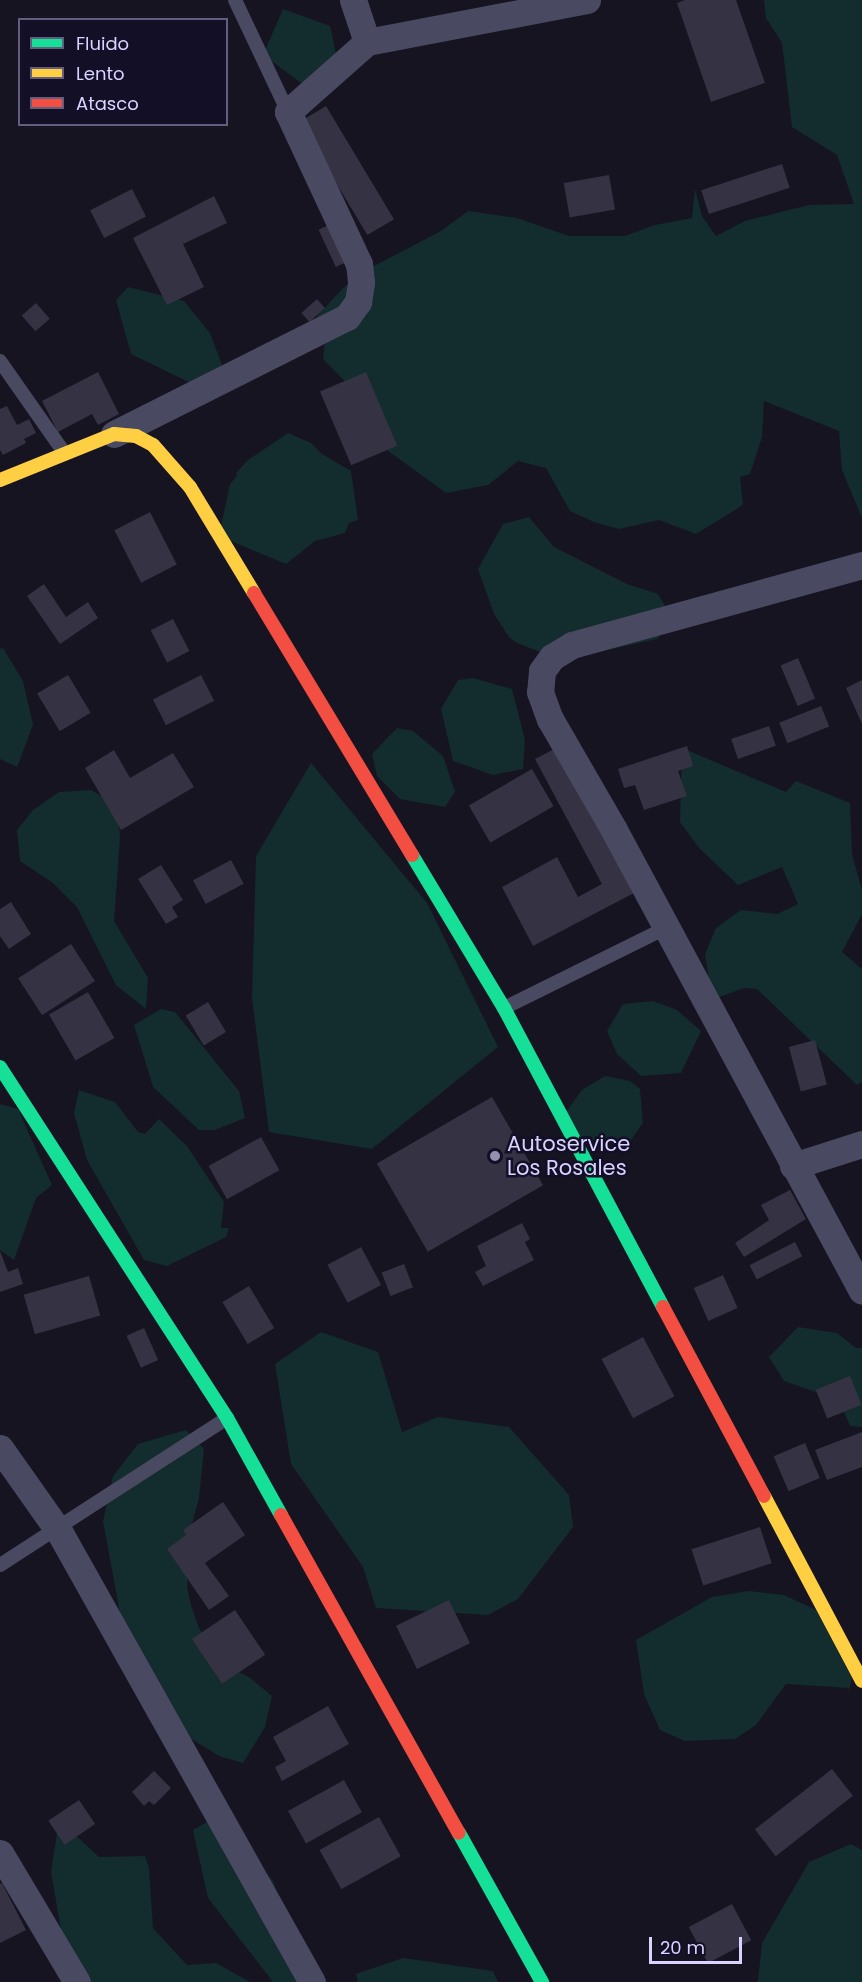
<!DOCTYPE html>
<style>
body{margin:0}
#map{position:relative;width:862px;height:1982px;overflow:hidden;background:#161421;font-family:Poppins,sans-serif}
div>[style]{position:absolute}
.green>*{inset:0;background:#132c2d}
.building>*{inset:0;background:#343243;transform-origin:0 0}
.lane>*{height:14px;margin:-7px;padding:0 7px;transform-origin:7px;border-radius:7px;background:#4a4962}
.street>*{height:27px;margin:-13.5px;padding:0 13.5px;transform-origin:13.5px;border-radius:13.5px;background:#4a4962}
.fast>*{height:14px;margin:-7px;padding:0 7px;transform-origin:7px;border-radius:7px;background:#16e098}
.slow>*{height:14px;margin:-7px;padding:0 7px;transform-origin:7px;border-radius:7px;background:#ffcf43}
.jam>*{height:14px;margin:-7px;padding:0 7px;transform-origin:7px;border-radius:7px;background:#f24e42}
.dots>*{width:16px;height:16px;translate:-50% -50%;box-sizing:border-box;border:3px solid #130f26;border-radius:50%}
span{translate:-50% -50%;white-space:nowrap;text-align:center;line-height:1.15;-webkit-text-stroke:5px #130f26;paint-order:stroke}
.poi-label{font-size:21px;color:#d9d4ff}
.left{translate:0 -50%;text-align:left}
.legend{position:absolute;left:18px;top:18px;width:210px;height:108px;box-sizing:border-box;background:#130f26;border:2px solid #625e7d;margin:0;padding:8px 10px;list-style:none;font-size:18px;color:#d9d4ff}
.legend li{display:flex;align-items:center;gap:12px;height:30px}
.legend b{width:30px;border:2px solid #625e7d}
.scale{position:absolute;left:649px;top:1937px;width:93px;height:27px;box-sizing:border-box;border:3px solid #d9d4ff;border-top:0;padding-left:8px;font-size:18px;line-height:21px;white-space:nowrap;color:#d9d4ff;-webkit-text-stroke:4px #130f26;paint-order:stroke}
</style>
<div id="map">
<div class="green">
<div style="clip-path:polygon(764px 0,862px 0,862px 518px,842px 470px,839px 431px,764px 401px,762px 437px,750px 474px,740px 477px,743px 505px,696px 534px,659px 520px,619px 529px,594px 522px,570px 511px,546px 468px,518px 461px,488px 485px,446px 493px,384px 448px,357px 394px,323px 359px,326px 334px,317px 316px,344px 287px,372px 267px,441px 231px,468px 211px,517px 218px,569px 236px,625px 236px,655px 225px,692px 218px,695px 189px,702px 216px,716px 236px,745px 221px,809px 205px,854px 204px,837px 155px,792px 127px,782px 43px,766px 18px)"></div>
<div style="clip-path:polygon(283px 9px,330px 26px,342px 82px,308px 88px,263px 55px)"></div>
<div style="clip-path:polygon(128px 287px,184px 301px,210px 333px,223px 368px,207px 391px,131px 354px,116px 300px)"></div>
<div style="clip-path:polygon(288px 433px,311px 443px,322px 454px,351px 471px,358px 520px,349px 523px,345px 533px,315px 541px,286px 564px,226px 539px,221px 526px,230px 484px,237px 476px,236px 473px,248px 460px)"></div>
<div style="clip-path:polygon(529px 517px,554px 547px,627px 584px,658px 594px,673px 620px,657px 639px,598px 652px,573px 651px,561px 660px,517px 643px,509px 637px,494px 614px,478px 569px,503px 524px)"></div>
<div style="clip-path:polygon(3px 648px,23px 681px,33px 725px,17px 767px,0 759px,0 649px)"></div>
<div style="clip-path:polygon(473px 678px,512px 689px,525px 740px,523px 769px,493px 775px,453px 761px,441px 709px,458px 680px)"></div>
<div style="clip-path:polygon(397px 728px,413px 731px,443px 756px,455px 792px,445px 807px,400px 799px,377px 776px,372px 754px)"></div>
<div style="clip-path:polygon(682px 748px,786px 792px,796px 781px,850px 803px,852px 854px,862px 890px,862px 914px,842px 952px,862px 969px,862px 1082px,857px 1085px,757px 989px,744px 988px,719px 997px,710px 985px,705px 954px,716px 928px,741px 910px,777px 914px,798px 904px,782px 867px,738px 885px,699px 848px,680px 822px)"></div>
<div style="clip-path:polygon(311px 763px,427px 903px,498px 1047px,372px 1149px,269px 1132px,252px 998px,256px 856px)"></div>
<div style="clip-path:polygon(91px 790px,117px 805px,120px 837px,114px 921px,148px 978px,146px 1009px,116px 985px,77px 907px,53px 883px,20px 861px,17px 830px,33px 810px,59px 792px)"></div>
<div style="clip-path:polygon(653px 1001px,677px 1010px,701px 1031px,681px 1073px,641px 1076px,617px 1054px,607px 1031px,623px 1004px)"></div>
<div style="clip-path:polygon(161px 1009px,175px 1012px,239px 1091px,245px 1118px,215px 1130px,199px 1130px,153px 1087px,134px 1025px)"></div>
<div style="clip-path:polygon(605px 1076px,630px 1081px,640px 1089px,643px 1123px,629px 1143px,579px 1144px,561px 1119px,582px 1090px)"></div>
<div style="clip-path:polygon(79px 1090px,115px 1102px,138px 1132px,145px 1134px,159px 1119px,187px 1146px,224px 1202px,221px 1228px,229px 1228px,226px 1237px,167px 1266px,144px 1260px,87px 1160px,74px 1113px)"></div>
<div style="clip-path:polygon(0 1104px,18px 1109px,52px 1185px,36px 1198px,14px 1260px,0 1250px)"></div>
<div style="clip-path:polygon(798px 1327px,837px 1333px,856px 1348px,862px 1348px,862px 1427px,850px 1426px,839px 1400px,784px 1381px,769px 1357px)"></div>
<div style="clip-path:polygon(321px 1332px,378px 1352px,402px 1432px,438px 1417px,509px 1427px,569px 1495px,573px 1527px,518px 1599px,488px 1615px,376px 1608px,363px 1567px,291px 1464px,275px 1364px)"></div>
<div style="clip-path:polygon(186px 1430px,204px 1449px,199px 1498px,190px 1532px,187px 1587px,191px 1605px,199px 1628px,222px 1664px,249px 1677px,272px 1696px,265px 1727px,243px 1763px,219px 1756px,190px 1738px,125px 1640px,103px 1521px,113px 1476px,138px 1444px)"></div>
<div style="clip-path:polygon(749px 1591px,784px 1595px,816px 1610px,852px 1678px,847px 1699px,849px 1688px,786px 1684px,756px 1725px,735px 1739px,685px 1741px,660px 1730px,644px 1694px,636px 1640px,712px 1597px)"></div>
<div style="clip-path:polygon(217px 1816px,273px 1881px,282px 1908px,325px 1982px,273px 1982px,208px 1898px,193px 1830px)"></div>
<div style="clip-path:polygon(59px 1820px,99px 1857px,145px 1856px,149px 1868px,153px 1928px,187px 1965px,216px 1963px,250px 1982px,88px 1982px,63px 1941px,51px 1872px)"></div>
<div style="clip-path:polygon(851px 1844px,862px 1850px,862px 1982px,758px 1982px,762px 1943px,809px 1862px)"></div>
<div style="clip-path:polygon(403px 1958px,493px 1971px,498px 1982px,358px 1982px,356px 1974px)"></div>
</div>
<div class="building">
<div style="clip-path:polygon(685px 0,736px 0,765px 83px,711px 102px,677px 3px)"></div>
<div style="left:326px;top:106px;width:132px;height:31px;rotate:59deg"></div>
<div style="left:782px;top:164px;width:25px;height:85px;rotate:72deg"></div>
<div style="left:609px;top:175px;width:35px;height:46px;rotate:80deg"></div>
<div style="left:132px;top:189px;width:31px;height:47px;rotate:63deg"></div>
<div style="clip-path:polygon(214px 196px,227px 223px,183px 244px,204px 287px,167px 305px,133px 238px)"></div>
<div style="left:333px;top:223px;width:41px;height:16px;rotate:65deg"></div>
<div style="left:317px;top:299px;width:12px;height:21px;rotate:48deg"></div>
<div style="left:36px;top:303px;width:21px;height:19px;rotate:49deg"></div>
<div style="clip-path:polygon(98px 372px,119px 414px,98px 425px,92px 414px,58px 432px,42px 401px)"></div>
<div style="left:366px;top:372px;width:80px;height:50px;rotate:67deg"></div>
<div style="clip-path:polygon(7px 406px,17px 425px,29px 419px,36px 433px,24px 439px,26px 443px,3px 455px,0 450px,0 409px)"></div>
<div style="left:150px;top:512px;width:59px;height:40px;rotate:63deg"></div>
<div style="clip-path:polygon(44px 584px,66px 617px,88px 602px,98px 618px,60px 644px,27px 596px)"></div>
<div style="left:173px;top:619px;width:36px;height:25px;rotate:63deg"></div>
<div style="left:798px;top:658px;width:44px;height:19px;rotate:67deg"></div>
<div style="left:68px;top:675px;width:44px;height:36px;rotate:59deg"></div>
<div style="left:201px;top:675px;width:29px;height:54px;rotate:63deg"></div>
<div style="clip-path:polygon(862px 680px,862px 724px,846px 688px)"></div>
<div style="left:821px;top:706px;width:22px;height:45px;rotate:68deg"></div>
<div style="left:769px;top:726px;width:21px;height:40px;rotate:71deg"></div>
<div style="clip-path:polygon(687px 746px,693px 766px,678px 771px,687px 796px,644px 810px,635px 785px,624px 788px,618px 769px)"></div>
<div style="clip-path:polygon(558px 747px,634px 893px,533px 946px,502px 887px,557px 857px,578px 897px,602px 884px,535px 759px)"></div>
<div style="clip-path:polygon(114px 750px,130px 778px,173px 753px,194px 787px,121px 830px,85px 768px)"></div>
<div style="left:532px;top:769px;width:43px;height:73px;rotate:60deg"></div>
<div style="left:231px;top:860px;width:27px;height:43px;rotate:62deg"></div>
<div style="clip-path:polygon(161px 865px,183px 900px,172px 907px,178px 917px,166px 924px,138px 879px)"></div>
<div style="clip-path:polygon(11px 902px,31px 934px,9px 949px,0 936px,0 909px)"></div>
<div style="left:71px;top:944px;width:44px;height:63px;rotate:57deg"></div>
<div style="left:88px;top:992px;width:53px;height:45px;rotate:60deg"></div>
<div style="left:208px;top:1002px;width:35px;height:26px;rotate:59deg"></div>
<div style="left:815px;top:1040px;width:46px;height:27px;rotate:75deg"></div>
<div style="left:492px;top:1097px;width:102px;height:133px;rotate:60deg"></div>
<div style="left:261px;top:1137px;width:38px;height:60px;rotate:61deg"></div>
<div style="clip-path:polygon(790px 1190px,806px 1219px,744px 1257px,735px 1243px,769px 1220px,761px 1205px)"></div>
<div style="clip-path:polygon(522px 1223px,530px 1239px,525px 1242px,534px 1260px,483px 1286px,475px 1272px,486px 1266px,477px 1246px)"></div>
<div style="left:795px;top:1242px;width:16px;height:51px;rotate:63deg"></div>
<div style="left:361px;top:1247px;width:43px;height:38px;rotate:62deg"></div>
<div style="clip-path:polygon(0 1251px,8px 1272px,18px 1268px,23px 1284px,0 1292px)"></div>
<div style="left:404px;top:1264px;width:25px;height:24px;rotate:69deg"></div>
<div style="left:723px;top:1275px;width:36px;height:32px;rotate:66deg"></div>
<div style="left:89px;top:1276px;width:41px;height:68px;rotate:74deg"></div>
<div style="left:249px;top:1286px;width:49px;height:31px;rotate:59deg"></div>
<div style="left:144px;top:1328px;width:35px;height:19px;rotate:66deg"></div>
<div style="left:643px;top:1337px;width:67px;height:47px;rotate:62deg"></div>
<div style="left:850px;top:1376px;width:31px;height:37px;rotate:68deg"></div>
<div style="clip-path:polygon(862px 1432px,862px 1467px,827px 1480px,815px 1450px)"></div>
<div style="left:805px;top:1443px;width:38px;height:34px;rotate:67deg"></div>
<div style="clip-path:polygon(223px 1502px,245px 1535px,205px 1563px,229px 1596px,209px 1610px,167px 1549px,186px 1535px,183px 1530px)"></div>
<div style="left:760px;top:1527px;width:38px;height:72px;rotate:72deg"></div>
<div style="left:449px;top:1600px;width:48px;height:59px;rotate:64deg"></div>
<div style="left:235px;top:1610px;width:54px;height:52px;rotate:56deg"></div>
<div style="clip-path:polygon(328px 1706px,349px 1744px,282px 1781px,275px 1767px,286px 1761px,273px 1737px)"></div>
<div style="left:832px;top:1769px;width:34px;height:98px;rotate:52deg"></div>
<div style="clip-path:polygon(154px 1771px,171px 1788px,154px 1805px,149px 1801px,144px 1806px,132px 1792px)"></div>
<div style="left:344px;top:1780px;width:37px;height:64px;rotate:61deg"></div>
<div style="left:79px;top:1800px;width:29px;height:37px;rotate:56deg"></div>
<div style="left:379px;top:1817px;width:45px;height:68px;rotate:61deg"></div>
<div style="clip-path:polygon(2px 1883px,26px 1930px,0 1943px,0 1884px)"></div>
<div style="left:732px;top:1904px;width:41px;height:49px;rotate:62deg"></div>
</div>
<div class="lane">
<div style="left:235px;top:0;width:124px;rotate:64.7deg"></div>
<div style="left:0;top:361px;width:113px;rotate:55deg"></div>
<div style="left:504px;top:1008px;width:181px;rotate:-26.3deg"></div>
<div style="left:0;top:1565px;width:270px;rotate:-32.9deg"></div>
</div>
<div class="street">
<div style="left:353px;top:0;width:44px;rotate:71.6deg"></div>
<div style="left:114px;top:434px;width:261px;rotate:-26.7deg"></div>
<div style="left:347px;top:317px;width:19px;rotate:-54deg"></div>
<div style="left:358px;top:302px;width:20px;rotate:-81deg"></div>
<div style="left:361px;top:282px;width:18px;rotate:-96deg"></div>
<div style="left:359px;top:264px;width:168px;rotate:-115deg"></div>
<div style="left:288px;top:112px;width:106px;rotate:-41.5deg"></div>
<div style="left:367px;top:42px;width:224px;rotate:-10.8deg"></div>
<div style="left:862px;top:565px;width:301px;rotate:164.6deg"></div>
<div style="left:572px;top:645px;width:23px;rotate:149deg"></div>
<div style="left:552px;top:657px;width:17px;rotate:126deg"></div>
<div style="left:542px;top:671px;width:21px;rotate:95deg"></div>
<div style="left:540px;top:692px;width:29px;rotate:70deg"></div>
<div style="left:550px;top:719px;width:128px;rotate:60deg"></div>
<div style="left:614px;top:830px;width:523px;rotate:61.72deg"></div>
<div style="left:793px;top:1166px;width:72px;rotate:-17.7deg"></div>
<div style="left:0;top:1448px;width:104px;rotate:54.8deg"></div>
<div style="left:60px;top:1533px;width:515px;rotate:60.7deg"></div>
<div style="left:0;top:1853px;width:150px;rotate:59.2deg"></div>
</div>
<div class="fast">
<div style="left:412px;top:855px;width:179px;rotate:59deg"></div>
<div style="left:504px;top:1008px;width:339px;rotate:62deg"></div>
<div style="left:0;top:1067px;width:418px;rotate:57.1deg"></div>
<div style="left:227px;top:1418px;width:111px;rotate:60.9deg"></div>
<div style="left:459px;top:1833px;width:171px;rotate:60.9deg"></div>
</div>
<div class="slow">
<div style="left:0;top:480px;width:123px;rotate:-22deg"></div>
<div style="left:114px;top:434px;width:22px;rotate:5deg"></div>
<div style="left:136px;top:436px;width:19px;rotate:28deg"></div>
<div style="left:153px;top:445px;width:56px;rotate:48.6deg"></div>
<div style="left:190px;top:487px;width:124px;rotate:58.9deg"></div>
<div style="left:764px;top:1496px;width:209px;rotate:62.1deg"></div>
</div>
<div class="jam">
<div style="left:254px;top:593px;width:306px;rotate:58.9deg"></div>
<div style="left:663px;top:1307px;width:214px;rotate:61.9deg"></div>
<div style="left:281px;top:1515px;width:364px;rotate:60.8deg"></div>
</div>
<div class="dots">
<div style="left:495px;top:1156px;background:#9591b1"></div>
</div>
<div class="poi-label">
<span class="left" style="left:507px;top:1156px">Autoservice<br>Los Rosales</span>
</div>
<ul class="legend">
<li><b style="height:8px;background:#16e098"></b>Fluido</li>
<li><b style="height:8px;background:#ffcf43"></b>Lento</li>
<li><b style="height:8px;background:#f24e42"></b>Atasco</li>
</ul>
<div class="scale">20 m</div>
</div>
